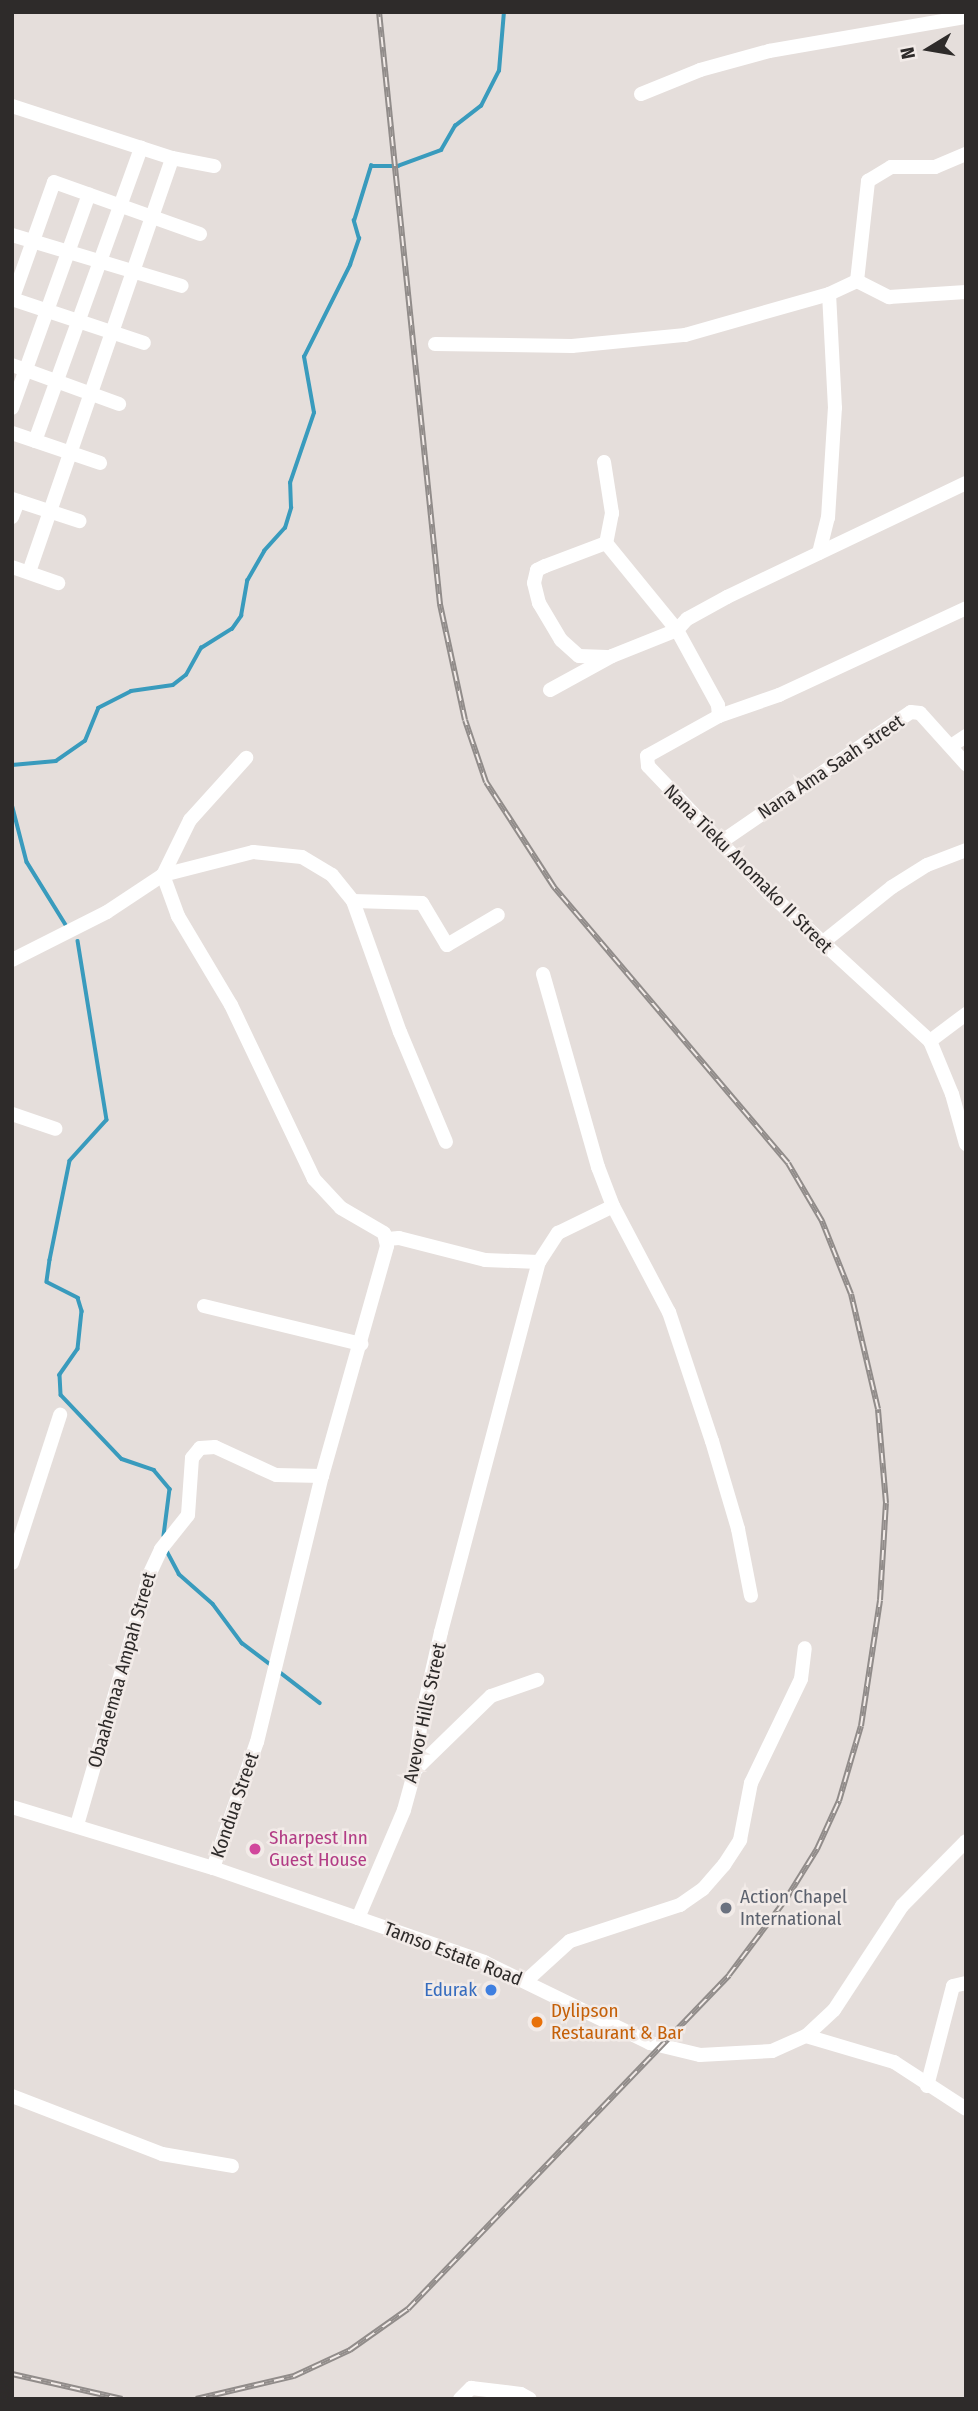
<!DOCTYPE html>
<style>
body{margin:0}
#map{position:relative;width:978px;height:2411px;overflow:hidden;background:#e5dedb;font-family:"Fira Sans Condensed",sans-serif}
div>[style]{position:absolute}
.stream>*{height:3.5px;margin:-1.75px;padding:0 1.75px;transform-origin:1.75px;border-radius:1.75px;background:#399bbd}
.minor>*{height:14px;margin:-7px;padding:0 7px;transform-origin:7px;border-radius:7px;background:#fff}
.rail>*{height:6px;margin-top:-3px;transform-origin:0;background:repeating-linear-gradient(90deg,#f2ebe8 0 10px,#918c8a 0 20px);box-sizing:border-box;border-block:2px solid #918c8a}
.dots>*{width:19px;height:19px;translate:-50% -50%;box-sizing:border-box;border:4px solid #f2ebe8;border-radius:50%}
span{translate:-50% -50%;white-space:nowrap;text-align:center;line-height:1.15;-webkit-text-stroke:5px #f2ebe8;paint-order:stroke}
.street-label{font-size:19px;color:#2e2b2a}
.hotel-label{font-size:19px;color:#b23c85}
.left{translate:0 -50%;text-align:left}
.worship-label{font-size:19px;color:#5b616d}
.shop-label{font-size:19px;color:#366cbe}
.right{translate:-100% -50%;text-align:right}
.food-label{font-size:19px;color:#c56008}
.frame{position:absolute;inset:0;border:14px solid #2e2b2a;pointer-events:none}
.north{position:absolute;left:894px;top:14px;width:70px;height:70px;-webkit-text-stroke:5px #f2ebe8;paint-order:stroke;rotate:259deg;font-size:19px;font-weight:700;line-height:28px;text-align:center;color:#2e2b2a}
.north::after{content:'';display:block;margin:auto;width:24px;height:32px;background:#2e2b2a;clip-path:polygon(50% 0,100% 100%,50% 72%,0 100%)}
</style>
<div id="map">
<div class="stream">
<div style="left:12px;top:765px;width:44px;rotate:-5.2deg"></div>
<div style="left:56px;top:761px;width:35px;rotate:-35deg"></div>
<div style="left:85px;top:741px;width:35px;rotate:-68deg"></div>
<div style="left:98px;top:708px;width:37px;rotate:-27deg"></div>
<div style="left:131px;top:691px;width:42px;rotate:-8.1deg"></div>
<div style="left:173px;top:685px;width:16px;rotate:-38deg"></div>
<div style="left:186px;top:675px;width:31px;rotate:-61deg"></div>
<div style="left:201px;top:648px;width:36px;rotate:-32deg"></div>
<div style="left:232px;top:629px;width:16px;rotate:-55deg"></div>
<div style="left:241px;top:616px;width:36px;rotate:-80deg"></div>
<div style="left:247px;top:581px;width:34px;rotate:-60deg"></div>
<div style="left:264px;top:551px;width:31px;rotate:-48deg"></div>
<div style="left:285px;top:528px;width:21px;rotate:-73deg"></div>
<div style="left:291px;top:508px;width:25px;rotate:-92deg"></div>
<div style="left:290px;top:483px;width:74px;rotate:-71.1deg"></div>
<div style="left:314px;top:413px;width:57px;rotate:-100.1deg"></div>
<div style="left:304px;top:357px;width:103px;rotate:-63.4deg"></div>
<div style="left:350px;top:265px;width:28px;rotate:-71deg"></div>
<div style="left:359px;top:239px;width:19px;rotate:-106deg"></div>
<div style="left:354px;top:221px;width:58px;rotate:-72.8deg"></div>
<div style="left:371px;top:166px;width:27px"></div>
<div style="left:398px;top:166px;width:46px;rotate:-20.4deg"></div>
<div style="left:441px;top:150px;width:28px;rotate:-60deg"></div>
<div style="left:455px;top:126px;width:33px;rotate:-38deg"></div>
<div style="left:481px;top:106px;width:39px;rotate:-63deg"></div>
<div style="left:499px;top:71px;width:59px;rotate:-85.2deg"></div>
<div style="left:12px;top:804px;width:60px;rotate:75.5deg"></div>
<div style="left:27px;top:862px;width:74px;rotate:58.2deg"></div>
<div style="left:78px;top:941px;width:181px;rotate:80.8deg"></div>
<div style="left:107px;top:1120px;width:55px;rotate:132.1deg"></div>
<div style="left:70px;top:1161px;width:101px;rotate:101.4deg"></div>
<div style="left:50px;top:1260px;width:22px;rotate:98deg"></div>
<div style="left:47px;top:1282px;width:35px;rotate:27deg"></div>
<div style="left:78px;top:1298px;width:14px;rotate:73deg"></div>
<div style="left:82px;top:1311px;width:38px;rotate:96deg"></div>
<div style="left:78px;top:1349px;width:32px;rotate:125deg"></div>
<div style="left:60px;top:1375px;width:20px;rotate:87deg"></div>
<div style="left:61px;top:1395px;width:88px;rotate:46.4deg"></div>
<div style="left:122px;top:1459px;width:34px;rotate:19deg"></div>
<div style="left:154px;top:1470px;width:25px;rotate:50deg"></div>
<div style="left:170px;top:1489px;width:47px;rotate:97.3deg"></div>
<div style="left:167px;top:1551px;width:26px;rotate:62deg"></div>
<div style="left:179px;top:1574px;width:45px;rotate:41.4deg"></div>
<div style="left:213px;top:1604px;width:49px;rotate:53.4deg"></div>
<div style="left:242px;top:1643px;width:36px;rotate:37deg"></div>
<div style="left:277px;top:1670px;width:54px;rotate:37.5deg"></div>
</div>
<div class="minor">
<div style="left:641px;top:94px;width:64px;rotate:-22.1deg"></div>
<div style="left:700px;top:70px;width:72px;rotate:-15.4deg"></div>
<div style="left:769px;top:51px;width:200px;rotate:-9.8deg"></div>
<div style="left:12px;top:106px;width:168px;rotate:18deg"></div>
<div style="left:172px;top:158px;width:43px;rotate:10.8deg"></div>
<div style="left:12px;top:235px;width:177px;rotate:16.7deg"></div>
<div style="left:857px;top:281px;width:101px;rotate:-83.7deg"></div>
<div style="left:868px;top:181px;width:27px;rotate:-31deg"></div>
<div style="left:891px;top:167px;width:44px"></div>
<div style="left:935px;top:167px;width:34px;rotate:-23deg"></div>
<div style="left:857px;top:281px;width:36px;rotate:27deg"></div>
<div style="left:889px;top:297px;width:77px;rotate:-3.7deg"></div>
<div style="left:12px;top:299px;width:139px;rotate:18.4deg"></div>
<div style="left:12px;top:300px;width:125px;rotate:-70.4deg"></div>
<div style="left:54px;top:182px;width:155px;rotate:19.6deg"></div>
<div style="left:435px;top:344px;width:137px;rotate:0.8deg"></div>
<div style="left:572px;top:346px;width:114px;rotate:-5.6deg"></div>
<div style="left:685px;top:335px;width:150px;rotate:-15.9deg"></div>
<div style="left:829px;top:294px;width:31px;rotate:-25deg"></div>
<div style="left:12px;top:365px;width:114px;rotate:20deg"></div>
<div style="left:12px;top:408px;width:227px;rotate:-70.2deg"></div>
<div style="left:12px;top:433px;width:93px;rotate:18.8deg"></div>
<div style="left:35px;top:441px;width:312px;rotate:-70.1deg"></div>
<div style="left:604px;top:462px;width:52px;rotate:81.1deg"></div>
<div style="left:612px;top:513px;width:31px;rotate:101deg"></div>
<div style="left:606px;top:543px;width:65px;rotate:159.3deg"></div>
<div style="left:545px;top:566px;width:9px;rotate:153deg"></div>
<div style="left:537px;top:570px;width:13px;rotate:103deg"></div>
<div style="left:534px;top:583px;width:21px;rotate:76deg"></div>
<div style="left:539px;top:603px;width:43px;rotate:59.3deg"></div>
<div style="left:561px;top:640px;width:24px;rotate:42deg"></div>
<div style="left:579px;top:656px;width:28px;rotate:2deg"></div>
<div style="left:12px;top:499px;width:71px;rotate:18.2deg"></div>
<div style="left:12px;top:517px;width:17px;rotate:-69deg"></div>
<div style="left:606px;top:543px;width:112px;rotate:50.8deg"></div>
<div style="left:677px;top:630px;width:85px;rotate:61.3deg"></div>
<div style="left:718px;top:705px;width:11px;rotate:85deg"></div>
<div style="left:719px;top:716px;width:82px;rotate:150.9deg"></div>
<div style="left:647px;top:756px;width:10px;rotate:84deg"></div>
<div style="left:648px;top:766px;width:175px;rotate:46.4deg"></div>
<div style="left:769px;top:893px;width:219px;rotate:42.6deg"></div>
<div style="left:930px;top:1041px;width:57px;rotate:67.5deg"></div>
<div style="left:952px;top:1094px;width:52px;rotate:74.4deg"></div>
<div style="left:819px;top:553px;width:36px;rotate:-76deg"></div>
<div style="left:828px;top:518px;width:110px;rotate:-86.4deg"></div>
<div style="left:835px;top:408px;width:114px;rotate:-93deg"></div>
<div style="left:12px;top:567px;width:49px;rotate:19.2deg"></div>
<div style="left:29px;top:572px;width:438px;rotate:-70.9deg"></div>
<div style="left:550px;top:690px;width:71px;rotate:-28.7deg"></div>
<div style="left:612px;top:656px;width:70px;rotate:-21.8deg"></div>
<div style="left:677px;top:630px;width:15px;rotate:-48deg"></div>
<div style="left:687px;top:619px;width:46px;rotate:-28.8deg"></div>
<div style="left:727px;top:597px;width:265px;rotate:-25.5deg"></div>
<div style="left:719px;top:716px;width:64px;rotate:-19.3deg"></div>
<div style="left:779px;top:695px;width:206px;rotate:-24.9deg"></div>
<div style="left:951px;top:746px;width:18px;rotate:-34deg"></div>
<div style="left:721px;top:842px;width:230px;rotate:-34.4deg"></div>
<div style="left:911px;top:712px;width:9px;rotate:6deg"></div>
<div style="left:920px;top:713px;width:69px;rotate:48deg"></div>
<div style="left:353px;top:901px;width:69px;rotate:1.7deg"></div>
<div style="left:422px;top:903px;width:49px;rotate:59.2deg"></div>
<div style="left:447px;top:945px;width:59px;rotate:-30.5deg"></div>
<div style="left:822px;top:943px;width:90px;rotate:-38.7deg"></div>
<div style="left:892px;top:887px;width:41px;rotate:-32.2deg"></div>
<div style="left:927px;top:865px;width:42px;rotate:-21deg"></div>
<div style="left:12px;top:960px;width:106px;rotate:-26.8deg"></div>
<div style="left:107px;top:912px;width:67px;rotate:-33.5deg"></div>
<div style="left:163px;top:875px;width:93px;rotate:-14.3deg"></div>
<div style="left:253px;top:852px;width:49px;rotate:5.8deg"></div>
<div style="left:302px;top:857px;width:35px;rotate:31deg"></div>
<div style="left:332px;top:875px;width:33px;rotate:51deg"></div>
<div style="left:353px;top:901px;width:139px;rotate:70.3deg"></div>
<div style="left:400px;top:1032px;width:119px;rotate:67.3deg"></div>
<div style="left:543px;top:974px;width:201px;rotate:74.1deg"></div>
<div style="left:598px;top:1167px;width:42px;rotate:69deg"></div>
<div style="left:613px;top:1206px;width:120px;rotate:62.2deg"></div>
<div style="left:669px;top:1312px;width:136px;rotate:71.6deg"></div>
<div style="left:712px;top:1441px;width:92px;rotate:73.5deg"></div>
<div style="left:738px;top:1529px;width:68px;rotate:79deg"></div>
<div style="left:930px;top:1041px;width:45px;rotate:-36.9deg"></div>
<div style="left:12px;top:1114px;width:46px;rotate:18.8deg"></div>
<div style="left:387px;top:1239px;width:12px;rotate:-5deg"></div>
<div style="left:399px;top:1238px;width:89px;rotate:14.3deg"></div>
<div style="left:485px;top:1260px;width:54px;rotate:2.1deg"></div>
<div style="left:204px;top:1306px;width:162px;rotate:13.6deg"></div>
<div style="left:12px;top:1563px;width:156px;rotate:-72deg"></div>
<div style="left:415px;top:1770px;width:106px;rotate:-44.2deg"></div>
<div style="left:491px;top:1696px;width:49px;rotate:-19.2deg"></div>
<div style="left:12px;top:1807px;width:210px;rotate:16.9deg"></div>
<div style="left:213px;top:1868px;width:287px;rotate:19.1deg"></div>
<div style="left:484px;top:1962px;width:185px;rotate:26deg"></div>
<div style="left:650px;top:2043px;width:51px;rotate:13.5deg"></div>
<div style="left:700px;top:2055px;width:72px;rotate:-3.2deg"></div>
<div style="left:772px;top:2051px;width:37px;rotate:-24deg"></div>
<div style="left:806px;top:2036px;width:38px;rotate:-43deg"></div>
<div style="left:834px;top:2010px;width:124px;rotate:-56.8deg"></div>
<div style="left:902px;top:1906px;width:91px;rotate:-45.4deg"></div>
<div style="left:77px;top:1825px;width:262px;rotate:-73.8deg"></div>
<div style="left:150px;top:1573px;width:26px;rotate:-65deg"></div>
<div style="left:161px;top:1549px;width:43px;rotate:-51.5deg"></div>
<div style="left:188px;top:1515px;width:57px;rotate:-86deg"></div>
<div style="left:192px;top:1458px;width:13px;rotate:-51deg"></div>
<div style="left:200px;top:1448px;width:15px;rotate:-4deg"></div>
<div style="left:215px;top:1447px;width:67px;rotate:24.7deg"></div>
<div style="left:276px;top:1475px;width:46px;rotate:1.2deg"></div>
<div style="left:213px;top:1868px;width:133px;rotate:-70.8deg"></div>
<div style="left:257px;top:1742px;width:274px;rotate:-76.3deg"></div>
<div style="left:322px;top:1476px;width:239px;rotate:-74.2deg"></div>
<div style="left:387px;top:1246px;width:13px;rotate:-103deg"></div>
<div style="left:384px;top:1233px;width:50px;rotate:-149.8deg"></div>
<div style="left:341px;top:1208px;width:40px;rotate:-133deg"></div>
<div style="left:314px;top:1179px;width:193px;rotate:-115.5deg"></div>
<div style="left:231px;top:1005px;width:104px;rotate:-120.8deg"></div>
<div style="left:178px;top:916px;width:44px;rotate:-110.1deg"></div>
<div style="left:163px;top:875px;width:61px;rotate:-63.9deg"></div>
<div style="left:190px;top:820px;width:84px;rotate:-47.9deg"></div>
<div style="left:358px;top:1918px;width:117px;rotate:-66.9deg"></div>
<div style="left:404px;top:1810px;width:41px;rotate:-74.6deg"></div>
<div style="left:415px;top:1770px;width:50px;rotate:-83.2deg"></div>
<div style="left:421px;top:1720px;width:90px;rotate:-77.2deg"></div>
<div style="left:441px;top:1632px;width:383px;rotate:-75.2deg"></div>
<div style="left:539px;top:1262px;width:35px;rotate:-57deg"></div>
<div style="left:558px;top:1233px;width:61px;rotate:-26.1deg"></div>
<div style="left:526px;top:1981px;width:59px;rotate:-42.3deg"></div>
<div style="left:570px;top:1941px;width:116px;rotate:-18.1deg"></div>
<div style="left:680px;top:1905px;width:28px;rotate:-35deg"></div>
<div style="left:703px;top:1889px;width:32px;rotate:-49deg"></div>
<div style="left:724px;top:1865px;width:30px;rotate:-57deg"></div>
<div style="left:740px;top:1840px;width:58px;rotate:-79.1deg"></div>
<div style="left:751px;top:1783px;width:115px;rotate:-64.3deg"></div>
<div style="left:801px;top:1679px;width:31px;rotate:-83deg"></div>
<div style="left:806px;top:2036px;width:92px;rotate:16.5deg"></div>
<div style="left:894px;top:2062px;width:86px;rotate:33.1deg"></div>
<div style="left:927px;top:2086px;width:103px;rotate:-75.4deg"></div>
<div style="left:953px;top:1986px;width:13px;rotate:-13deg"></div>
<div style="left:12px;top:2096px;width:161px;rotate:21.1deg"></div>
<div style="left:162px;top:2154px;width:71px;rotate:9.7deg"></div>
<div style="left:460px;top:2399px;width:16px;rotate:-45deg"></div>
<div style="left:471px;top:2388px;width:50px;rotate:6.8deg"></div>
<div style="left:521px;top:2394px;width:10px;rotate:29deg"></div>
</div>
<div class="rail">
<div style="left:12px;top:2374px;width:113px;rotate:12.8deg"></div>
<div style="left:196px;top:2399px;width:101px;rotate:-13.2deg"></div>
<div style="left:294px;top:2376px;width:62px;rotate:-24.9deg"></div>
<div style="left:350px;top:2350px;width:71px;rotate:-35.3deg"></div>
<div style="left:408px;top:2309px;width:463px;rotate:-46.1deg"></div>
<div style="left:729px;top:1975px;width:95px;rotate:-53.1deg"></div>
<div style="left:786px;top:1899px;width:59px;rotate:-58.2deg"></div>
<div style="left:817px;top:1849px;width:53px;rotate:-65.4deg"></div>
<div style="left:839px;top:1801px;width:78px;rotate:-73.7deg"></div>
<div style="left:861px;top:1726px;width:127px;rotate:-81.4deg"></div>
<div style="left:880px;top:1600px;width:97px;rotate:-86.5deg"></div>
<div style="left:886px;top:1503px;width:94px;rotate:-94.9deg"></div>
<div style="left:878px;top:1409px;width:118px;rotate:-103.2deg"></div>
<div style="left:851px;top:1294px;width:79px;rotate:-111.7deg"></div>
<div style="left:822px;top:1221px;width:67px;rotate:-120.4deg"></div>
<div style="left:788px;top:1163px;width:362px;rotate:-130.3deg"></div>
<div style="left:554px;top:887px;width:125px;rotate:-122.9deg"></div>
<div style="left:486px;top:782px;width:65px;rotate:-108.7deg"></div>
<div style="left:465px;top:720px;width:119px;rotate:-102.2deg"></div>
<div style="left:440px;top:604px;width:595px;rotate:-95.88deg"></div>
</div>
<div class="dots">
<div style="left:255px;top:1849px;background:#d1479c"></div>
<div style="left:726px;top:1908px;background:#6b7280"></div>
<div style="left:491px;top:1990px;background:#3f7fe0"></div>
<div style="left:537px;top:2022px;background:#e8710a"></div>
</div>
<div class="street-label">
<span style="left:831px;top:767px;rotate:-34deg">Nana Ama Saah street</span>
<span style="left:748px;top:869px;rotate:45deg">Nana Tieku Anomako II Street</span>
<span style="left:122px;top:1670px;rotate:-74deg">Obaahemaa Ampah Street</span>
<span style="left:425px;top:1713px;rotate:-78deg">Avevor Hills Street</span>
<span style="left:235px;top:1805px;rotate:-71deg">Kondua Street</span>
<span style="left:453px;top:1954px;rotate:21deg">Tamso Estate Road</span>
</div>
<div class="hotel-label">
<span class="left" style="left:269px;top:1849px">Sharpest Inn<br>Guest House</span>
</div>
<div class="worship-label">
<span class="left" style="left:740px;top:1908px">Action Chapel<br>International</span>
</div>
<div class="shop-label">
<span class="right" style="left:477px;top:1990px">Edurak</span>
</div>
<div class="food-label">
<span class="left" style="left:551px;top:2022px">Dylipson<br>Restaurant &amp; Bar</span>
</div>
<div class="frame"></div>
<div class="north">N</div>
</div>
